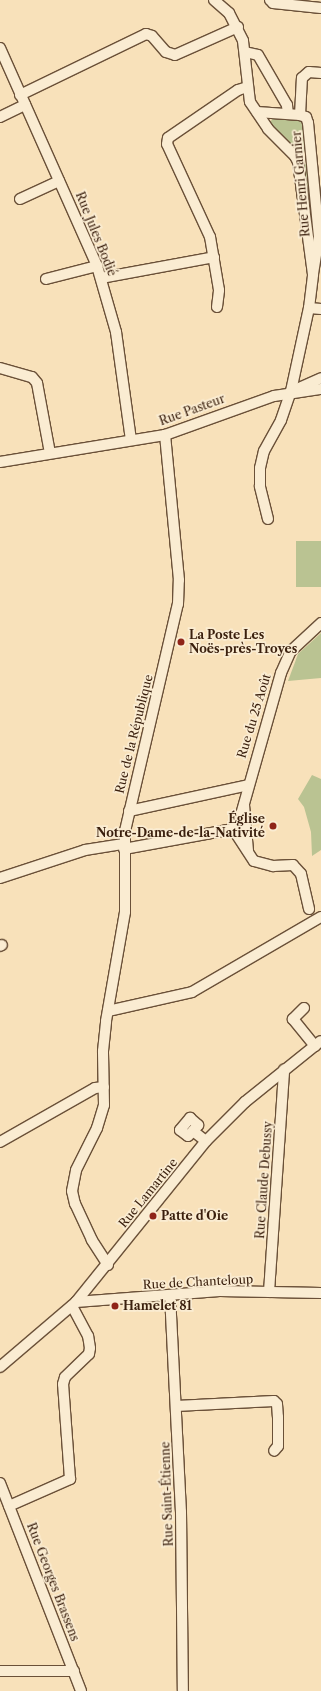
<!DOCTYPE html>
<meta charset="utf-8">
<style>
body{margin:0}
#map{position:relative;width:321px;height:1691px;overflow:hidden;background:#f8e1ba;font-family:"Libre Caslon Text",serif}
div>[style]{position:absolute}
.green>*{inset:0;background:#bac392;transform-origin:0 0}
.roads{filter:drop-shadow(1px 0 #6a5038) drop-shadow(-1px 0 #6a5038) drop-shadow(0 1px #6a5038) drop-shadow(0 -1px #6a5038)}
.minor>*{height:10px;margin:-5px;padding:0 5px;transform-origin:5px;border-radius:5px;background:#faecd2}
.dots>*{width:11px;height:11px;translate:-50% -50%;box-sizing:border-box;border:2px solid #faecd2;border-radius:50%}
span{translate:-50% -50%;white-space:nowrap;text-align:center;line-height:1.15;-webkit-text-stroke:3.5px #faecd2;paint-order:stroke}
.street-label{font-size:12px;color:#3a1f0d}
.poi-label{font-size:12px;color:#3a1f0d;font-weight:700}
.left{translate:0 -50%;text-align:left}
.right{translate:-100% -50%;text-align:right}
</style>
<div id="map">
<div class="green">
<div style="clip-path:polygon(273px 117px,297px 117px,303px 121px,307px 148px,304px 152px,298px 153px,271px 127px,270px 123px)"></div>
<div style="clip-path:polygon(305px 164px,308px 165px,316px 226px,314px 251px,303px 165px)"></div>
<div style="left:321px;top:541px;width:46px;height:25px;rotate:90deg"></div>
<div style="clip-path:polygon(321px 633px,321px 678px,288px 681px,298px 654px)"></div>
<div style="clip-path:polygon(312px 775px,321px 779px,321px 850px,312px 856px,311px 832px,304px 807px,298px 799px)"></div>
</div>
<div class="roads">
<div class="minor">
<div style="left:214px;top:0;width:20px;rotate:41deg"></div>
<div style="left:229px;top:13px;width:31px;rotate:63deg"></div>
<div style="left:243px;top:41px;width:61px;rotate:83.5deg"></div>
<div style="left:250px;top:102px;width:32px;rotate:56deg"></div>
<div style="left:268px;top:129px;width:38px;rotate:45deg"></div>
<div style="left:295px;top:156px;width:7px;rotate:63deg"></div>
<div style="left:298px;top:162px;width:113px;rotate:82.4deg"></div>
<div style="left:313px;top:274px;width:37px;rotate:-81deg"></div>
<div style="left:319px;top:237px;width:115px;rotate:-95.5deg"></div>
<div style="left:308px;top:123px;width:6px;rotate:-108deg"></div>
<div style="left:306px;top:117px;width:6px;rotate:-162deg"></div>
<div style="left:300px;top:115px;width:43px;rotate:-176deg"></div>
<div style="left:270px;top:0;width:4px;rotate:45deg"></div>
<div style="left:273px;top:3px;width:48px;rotate:5.9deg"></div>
<div style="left:0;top:48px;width:239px;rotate:66deg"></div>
<div style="left:97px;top:266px;width:69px;rotate:73.9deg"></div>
<div style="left:116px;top:332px;width:109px;rotate:82.1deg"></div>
<div style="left:245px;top:52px;width:13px;rotate:13deg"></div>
<div style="left:258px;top:55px;width:58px;rotate:59.9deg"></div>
<div style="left:287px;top:105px;width:9px;rotate:84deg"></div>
<div style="left:20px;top:95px;width:140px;rotate:-25.8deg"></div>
<div style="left:146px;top:34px;width:6px;rotate:18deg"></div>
<div style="left:152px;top:36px;width:21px;rotate:49deg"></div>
<div style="left:166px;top:52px;width:9px;rotate:18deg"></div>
<div style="left:175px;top:55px;width:69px;rotate:-24deg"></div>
<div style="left:300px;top:115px;width:37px;rotate:-87deg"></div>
<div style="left:302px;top:78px;width:9px;rotate:-41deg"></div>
<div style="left:309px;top:72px;width:12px;rotate:5deg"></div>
<div style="left:0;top:117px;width:28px;rotate:-26deg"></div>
<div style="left:20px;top:199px;width:43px;rotate:-24.8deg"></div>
<div style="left:101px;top:278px;width:115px;rotate:-10.5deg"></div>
<div style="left:46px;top:279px;width:53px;rotate:-14.3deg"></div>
<div style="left:217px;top:307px;width:17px;rotate:-83deg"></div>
<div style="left:219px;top:290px;width:54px;rotate:-99.6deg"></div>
<div style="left:210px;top:237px;width:102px;rotate:-114.8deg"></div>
<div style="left:167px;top:144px;width:6px;rotate:-81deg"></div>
<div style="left:168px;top:138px;width:85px;rotate:-34.4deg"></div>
<div style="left:238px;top:90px;width:10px;rotate:-17deg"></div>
<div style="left:309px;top:308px;width:12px;rotate:5deg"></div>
<div style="left:0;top:368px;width:33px;rotate:16deg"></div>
<div style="left:32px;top:377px;width:8px;rotate:50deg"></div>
<div style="left:37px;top:383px;width:71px;rotate:79.5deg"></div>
<div style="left:299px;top:388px;width:24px;rotate:-24deg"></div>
<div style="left:0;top:462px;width:167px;rotate:-9.3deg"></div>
<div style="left:165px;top:435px;width:116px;rotate:-19.7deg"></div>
<div style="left:274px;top:396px;width:48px;rotate:-8.5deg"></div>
<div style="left:268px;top:519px;width:34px;rotate:-104deg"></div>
<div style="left:260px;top:486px;width:18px;rotate:-90deg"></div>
<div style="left:260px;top:468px;width:17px;rotate:-77deg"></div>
<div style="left:264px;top:451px;width:35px;rotate:-61deg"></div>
<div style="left:281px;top:420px;width:31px;rotate:-71deg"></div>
<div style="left:291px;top:391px;width:85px;rotate:-77.8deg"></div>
<div style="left:309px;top:308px;width:34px;rotate:-83deg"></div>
<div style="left:244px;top:805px;width:46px;rotate:85deg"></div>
<div style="left:129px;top:811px;width:122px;rotate:-12.3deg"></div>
<div style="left:233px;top:829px;width:13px;rotate:-58deg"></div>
<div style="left:240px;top:818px;width:151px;rotate:-74.2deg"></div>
<div style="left:281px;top:673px;width:24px;rotate:-66deg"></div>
<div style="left:291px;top:651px;width:41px;rotate:-43deg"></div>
<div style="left:233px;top:829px;width:38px;rotate:57deg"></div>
<div style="left:254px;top:861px;width:20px;rotate:15deg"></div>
<div style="left:273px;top:866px;width:20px;rotate:-3deg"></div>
<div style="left:293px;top:865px;width:12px;rotate:48deg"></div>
<div style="left:301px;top:874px;width:36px;rotate:77deg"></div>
<div style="left:124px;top:849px;width:111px;rotate:-10.4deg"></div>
<div style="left:0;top:878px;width:89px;rotate:-18.2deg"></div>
<div style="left:85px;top:850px;width:39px;rotate:-9deg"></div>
<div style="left:0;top:946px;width:2px;rotate:-27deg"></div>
<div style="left:304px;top:1008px;width:16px;rotate:135deg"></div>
<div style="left:293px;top:1019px;width:35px;rotate:51deg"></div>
<div style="left:108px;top:1011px;width:86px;rotate:-12.7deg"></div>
<div style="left:192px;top:992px;width:149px;rotate:-30.2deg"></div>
<div style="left:193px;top:1131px;width:7px;rotate:135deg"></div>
<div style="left:188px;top:1136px;width:10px;rotate:-143deg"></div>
<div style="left:180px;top:1130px;width:16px;rotate:-50deg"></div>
<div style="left:190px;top:1118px;width:11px;rotate:41deg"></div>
<div style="left:198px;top:1125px;width:8px;rotate:130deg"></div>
<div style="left:193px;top:1131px;width:16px;rotate:38deg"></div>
<div style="left:0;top:1142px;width:109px;rotate:-29.6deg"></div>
<div style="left:95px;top:1088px;width:9px;rotate:-6deg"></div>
<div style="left:108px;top:1265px;width:30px;rotate:-123deg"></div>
<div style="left:92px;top:1240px;width:40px;rotate:-115deg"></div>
<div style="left:75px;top:1204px;width:13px;rotate:-103deg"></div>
<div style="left:72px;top:1191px;width:21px;rotate:-79deg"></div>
<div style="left:76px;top:1170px;width:47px;rotate:-63.4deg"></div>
<div style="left:97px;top:1128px;width:24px;rotate:-73deg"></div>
<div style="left:104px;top:1105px;width:54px;rotate:-91.1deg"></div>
<div style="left:103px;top:1051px;width:30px;rotate:-84deg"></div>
<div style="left:106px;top:1021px;width:111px;rotate:-80.1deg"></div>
<div style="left:125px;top:912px;width:81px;rotate:-90deg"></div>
<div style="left:125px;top:831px;width:233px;rotate:-76.9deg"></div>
<div style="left:178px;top:604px;width:24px;rotate:-88deg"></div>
<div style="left:179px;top:580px;width:146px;rotate:-95.5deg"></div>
<div style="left:269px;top:1292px;width:223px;rotate:-86.1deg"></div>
<div style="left:170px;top:1295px;width:217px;rotate:87.1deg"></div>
<div style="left:181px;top:1512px;width:179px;rotate:89.4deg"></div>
<div style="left:76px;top:1302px;width:144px;rotate:-4.4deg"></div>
<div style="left:220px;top:1291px;width:101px;rotate:1.1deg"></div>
<div style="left:0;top:1367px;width:100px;rotate:-40.5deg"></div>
<div style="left:76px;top:1302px;width:207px;rotate:-51.1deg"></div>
<div style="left:206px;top:1141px;width:55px;rotate:-45deg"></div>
<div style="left:245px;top:1102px;width:97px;rotate:-38.8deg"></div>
<div style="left:176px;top:1406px;width:98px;rotate:-2.9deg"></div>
<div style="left:274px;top:1401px;width:4px;rotate:45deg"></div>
<div style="left:277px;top:1404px;width:13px;rotate:86deg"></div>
<div style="left:278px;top:1417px;width:29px;rotate:90deg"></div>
<div style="left:278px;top:1446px;width:6px;rotate:129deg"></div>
<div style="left:0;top:1483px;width:223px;rotate:68.7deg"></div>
<div style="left:9px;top:1506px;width:67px;rotate:-23.9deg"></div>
<div style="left:70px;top:1479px;width:95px;rotate:-94.2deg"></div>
<div style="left:63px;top:1384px;width:7px;rotate:-74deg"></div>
<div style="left:65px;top:1377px;width:33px;rotate:-44deg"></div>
<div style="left:89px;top:1354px;width:6px;rotate:-81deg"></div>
<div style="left:90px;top:1348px;width:12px;rotate:-99deg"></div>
<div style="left:88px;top:1336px;width:34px;rotate:-118deg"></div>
<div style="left:0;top:1671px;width:74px"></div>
</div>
</div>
<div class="dots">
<div style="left:181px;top:642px;background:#8f2418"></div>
<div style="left:273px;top:826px;background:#8f2418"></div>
<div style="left:153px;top:1216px;background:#8f2418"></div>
<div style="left:115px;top:1306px;background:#8f2418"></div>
</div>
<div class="street-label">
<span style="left:301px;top:184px;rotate:-95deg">Rue Henri Garnier</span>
<span style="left:96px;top:234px;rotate:68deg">Rue Jules Bodié</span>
<span style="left:192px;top:410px;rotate:-20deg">Rue Pasteur</span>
<span style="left:254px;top:716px;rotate:-73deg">Rue du 25 Août</span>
<span style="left:134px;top:734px;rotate:-76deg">Rue de la République</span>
<span style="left:264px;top:1180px;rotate:-86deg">Rue Claude Debussy</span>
<span style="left:148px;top:1193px;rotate:-51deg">Rue Lamartine</span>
<span style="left:198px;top:1282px;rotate:-3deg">Rue de Chanteloup</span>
<span style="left:167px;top:1494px;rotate:-92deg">Rue Saint-Étienne</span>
<span style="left:53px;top:1582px;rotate:69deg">Rue Georges Brassens</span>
</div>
<div class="poi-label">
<span class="left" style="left:189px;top:642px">La Poste Les<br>Noës-près-Troyes</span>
<span class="right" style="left:265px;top:826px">Église<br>Notre-Dame-de-la-Nativité</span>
<span class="left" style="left:161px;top:1216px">Patte d'Oie</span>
<span class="left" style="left:123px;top:1306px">Hamelet 81</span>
</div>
</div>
